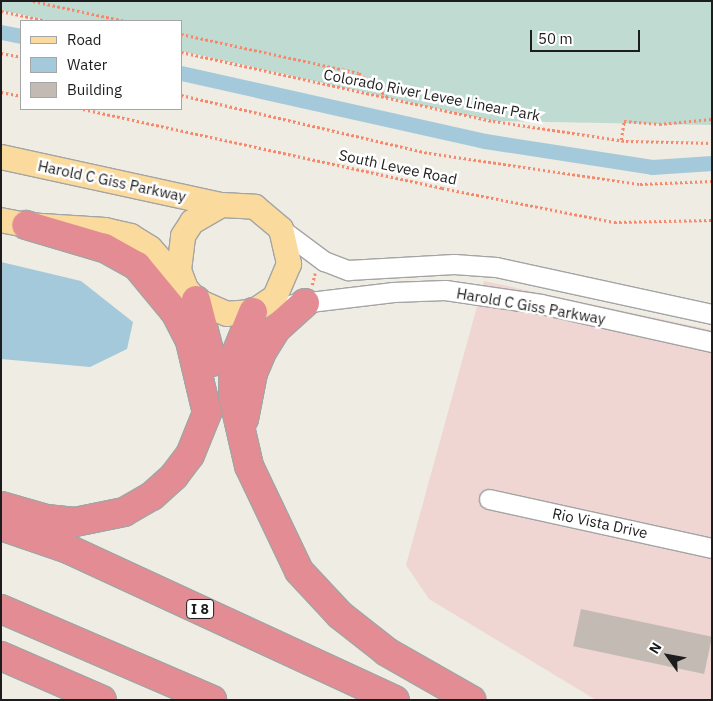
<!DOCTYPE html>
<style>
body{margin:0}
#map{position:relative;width:713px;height:701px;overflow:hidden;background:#eeece3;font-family:"IBM Plex Sans",sans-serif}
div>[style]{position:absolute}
.commercial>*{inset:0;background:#efd6d3}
.wetland>*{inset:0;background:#c0dcd2}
.water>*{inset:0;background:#a4c9db}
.canal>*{height:15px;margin:-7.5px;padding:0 7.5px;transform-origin:7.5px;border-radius:7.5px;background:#a4c9db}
.building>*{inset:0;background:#c3bbb3;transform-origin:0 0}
.path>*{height:2.5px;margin-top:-1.25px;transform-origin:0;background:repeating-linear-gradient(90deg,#f7886c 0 2.5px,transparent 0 5px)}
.roads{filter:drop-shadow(1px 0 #a4a4a4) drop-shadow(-1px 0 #a4a4a4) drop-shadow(0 1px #a4a4a4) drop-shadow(0 -1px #a4a4a4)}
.minor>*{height:19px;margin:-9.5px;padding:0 9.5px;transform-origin:9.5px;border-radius:9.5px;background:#fff}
.major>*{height:24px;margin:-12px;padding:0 12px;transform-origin:12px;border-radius:12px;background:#fadb9d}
.highway>*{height:28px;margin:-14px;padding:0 14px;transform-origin:14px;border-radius:14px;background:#e48c94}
span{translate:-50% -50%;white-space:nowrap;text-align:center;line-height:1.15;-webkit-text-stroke:5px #fff;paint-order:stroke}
.shield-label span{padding:1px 4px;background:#fff;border:1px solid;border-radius:4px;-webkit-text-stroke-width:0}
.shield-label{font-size:14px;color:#1d1d1d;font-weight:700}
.street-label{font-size:15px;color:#1d1d1d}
.frame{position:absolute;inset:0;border:2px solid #1d1d1d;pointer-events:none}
.legend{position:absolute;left:20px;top:20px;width:162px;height:90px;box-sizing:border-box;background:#fff;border:1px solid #a5a5a5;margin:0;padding:6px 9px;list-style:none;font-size:15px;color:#1d1d1d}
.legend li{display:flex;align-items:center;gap:10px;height:25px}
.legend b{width:25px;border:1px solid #a5a5a5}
.north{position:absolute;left:643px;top:631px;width:50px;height:50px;-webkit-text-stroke:4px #fff;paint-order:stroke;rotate:302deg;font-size:14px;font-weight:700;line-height:20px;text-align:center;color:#1d1d1d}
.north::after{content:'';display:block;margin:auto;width:18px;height:22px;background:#1d1d1d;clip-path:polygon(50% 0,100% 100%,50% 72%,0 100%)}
.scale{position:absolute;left:530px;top:30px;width:110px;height:22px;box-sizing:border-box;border:2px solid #1d1d1d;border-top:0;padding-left:6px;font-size:15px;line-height:18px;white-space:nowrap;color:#1d1d1d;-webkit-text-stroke:4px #fff;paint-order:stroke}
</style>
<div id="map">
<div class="commercial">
<div style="clip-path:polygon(484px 281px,712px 330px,712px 700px,596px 700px,429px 599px,406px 565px)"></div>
</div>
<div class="wetland">
<div style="clip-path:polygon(1px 1px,712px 1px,712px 125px,493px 121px,181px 51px,181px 21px,51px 21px,1px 10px)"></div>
</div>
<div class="water">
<div style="clip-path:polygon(1px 262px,81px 281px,133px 322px,127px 349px,90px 367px,1px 359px)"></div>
</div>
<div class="canal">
<div style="left:1px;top:32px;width:20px;rotate:11deg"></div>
<div style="left:181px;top:73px;width:312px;rotate:12.6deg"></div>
<div style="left:485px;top:141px;width:169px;rotate:8.8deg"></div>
<div style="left:652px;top:167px;width:60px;rotate:-3.8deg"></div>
</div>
<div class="building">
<div style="left:581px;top:609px;width:134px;height:38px;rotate:12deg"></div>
</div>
<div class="path">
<div style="left:33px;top:1px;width:94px;rotate:12.3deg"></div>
<div style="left:1px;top:11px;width:47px;rotate:12.3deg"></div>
<div style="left:181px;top:34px;width:182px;rotate:12.4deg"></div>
<div style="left:359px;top:73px;width:39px;rotate:40deg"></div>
<div style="left:181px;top:52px;width:320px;rotate:12.5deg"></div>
<div style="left:493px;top:121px;width:134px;rotate:8.6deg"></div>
<div style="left:626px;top:141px;width:86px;rotate:1.3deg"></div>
<div style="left:1px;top:53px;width:20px;rotate:11deg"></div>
<div style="left:1px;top:92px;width:20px;rotate:11deg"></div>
<div style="left:181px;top:95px;width:255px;rotate:13.2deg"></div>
<div style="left:429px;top:153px;width:213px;rotate:8.4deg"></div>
<div style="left:640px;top:184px;width:72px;rotate:-2.4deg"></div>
<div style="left:83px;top:109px;width:368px;rotate:12.4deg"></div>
<div style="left:442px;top:188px;width:175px;rotate:11.2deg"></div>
<div style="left:614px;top:222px;width:98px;rotate:-1.2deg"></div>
<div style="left:621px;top:140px;width:19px;rotate:-81deg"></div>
<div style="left:624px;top:121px;width:35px;rotate:5deg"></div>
<div style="left:659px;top:124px;width:53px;rotate:-5.4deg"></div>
<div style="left:312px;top:285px;width:12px;rotate:-76deg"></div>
</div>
<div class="roads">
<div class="minor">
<div style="left:281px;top:229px;width:54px;rotate:36.7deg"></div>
<div style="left:324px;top:261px;width:26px;rotate:21deg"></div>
<div style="left:348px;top:270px;width:106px;rotate:-3.2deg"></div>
<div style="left:454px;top:264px;width:42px;rotate:4.1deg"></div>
<div style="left:496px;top:267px;width:221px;rotate:12.3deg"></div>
<div style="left:293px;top:304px;width:101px;rotate:-6.8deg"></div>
<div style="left:393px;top:292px;width:52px;rotate:-2.2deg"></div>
<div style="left:445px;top:290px;width:97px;rotate:8.3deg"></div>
<div style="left:541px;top:304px;width:175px;rotate:12.5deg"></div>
<div style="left:489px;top:499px;width:228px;rotate:12.4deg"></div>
</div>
<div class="major">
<div style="left:1px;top:157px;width:226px;rotate:12.3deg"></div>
<div style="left:222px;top:205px;width:33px;rotate:3deg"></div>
<div style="left:255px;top:207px;width:34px;rotate:40deg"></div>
<div style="left:281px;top:229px;width:36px;rotate:77deg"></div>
<div style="left:289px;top:264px;width:36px;rotate:113deg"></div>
<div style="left:275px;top:297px;width:27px;rotate:146deg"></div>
<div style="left:253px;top:312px;width:26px;rotate:176deg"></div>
<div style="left:227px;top:314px;width:34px;rotate:-156deg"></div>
<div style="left:196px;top:300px;width:69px;rotate:-131.5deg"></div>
<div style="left:150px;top:248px;width:22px;rotate:-148deg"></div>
<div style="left:131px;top:236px;width:27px;rotate:-167deg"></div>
<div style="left:105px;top:230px;width:79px;rotate:-176.4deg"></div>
<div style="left:26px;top:225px;width:25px;rotate:-169deg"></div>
<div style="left:185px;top:286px;width:17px;rotate:-111deg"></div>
<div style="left:179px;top:270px;width:34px;rotate:-83deg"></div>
<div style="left:183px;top:236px;width:17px;rotate:-57deg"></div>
<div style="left:192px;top:222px;width:34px;rotate:-30deg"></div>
</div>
<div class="highway">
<div style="left:196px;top:300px;width:64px;rotate:75.5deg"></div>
<div style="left:253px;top:312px;width:53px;rotate:112.2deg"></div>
<div style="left:233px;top:361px;width:35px;rotate:90deg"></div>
<div style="left:233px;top:396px;width:72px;rotate:77.1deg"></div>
<div style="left:249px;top:466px;width:116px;rotate:64.5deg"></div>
<div style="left:299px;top:571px;width:60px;rotate:47deg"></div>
<div style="left:340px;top:615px;width:60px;rotate:38.2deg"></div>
<div style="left:387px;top:652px;width:97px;rotate:29.7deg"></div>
<div style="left:244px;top:419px;width:47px;rotate:-78.9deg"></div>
<div style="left:253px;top:373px;width:25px;rotate:-67deg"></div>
<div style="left:263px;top:350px;width:25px;rotate:-58deg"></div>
<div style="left:276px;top:329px;width:39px;rotate:-42deg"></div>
<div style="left:1px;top:506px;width:47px;rotate:16.1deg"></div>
<div style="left:46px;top:519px;width:29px;rotate:6deg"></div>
<div style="left:75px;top:522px;width:50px;rotate:-11.5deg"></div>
<div style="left:124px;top:512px;width:32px;rotate:-30deg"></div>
<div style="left:152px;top:496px;width:30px;rotate:-42deg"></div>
<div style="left:174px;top:476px;width:26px;rotate:-53deg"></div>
<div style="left:190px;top:455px;width:45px;rotate:-68deg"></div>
<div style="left:207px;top:413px;width:74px;rotate:-103.3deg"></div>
<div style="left:190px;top:341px;width:33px;rotate:-117deg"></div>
<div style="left:175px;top:312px;width:60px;rotate:-129.6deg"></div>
<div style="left:137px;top:266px;width:38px;rotate:-151deg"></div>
<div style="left:104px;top:248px;width:81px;rotate:-163.6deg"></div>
<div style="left:1px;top:526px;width:71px;rotate:18.9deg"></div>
<div style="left:68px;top:549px;width:360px;rotate:24.8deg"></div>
<div style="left:1px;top:609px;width:230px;rotate:23.3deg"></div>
<div style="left:1px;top:656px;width:110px;rotate:23.5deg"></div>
</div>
</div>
<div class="shield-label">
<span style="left:200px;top:609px">I 8</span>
</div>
<div class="street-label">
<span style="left:432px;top:95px;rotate:11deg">Colorado River Levee Linear Park</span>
<span style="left:398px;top:167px;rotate:12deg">South Levee Road</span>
<span style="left:112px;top:181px;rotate:12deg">Harold C Giss Parkway</span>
<span style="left:531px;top:306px;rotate:10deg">Harold C Giss Parkway</span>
<span style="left:600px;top:523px;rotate:12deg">Rio Vista Drive</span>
</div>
<div class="frame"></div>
<ul class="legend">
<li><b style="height:6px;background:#fadb9d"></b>Road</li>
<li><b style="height:14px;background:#a4c9db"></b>Water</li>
<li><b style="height:14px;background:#c3bbb3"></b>Building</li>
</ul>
<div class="north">N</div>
<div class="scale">50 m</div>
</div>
